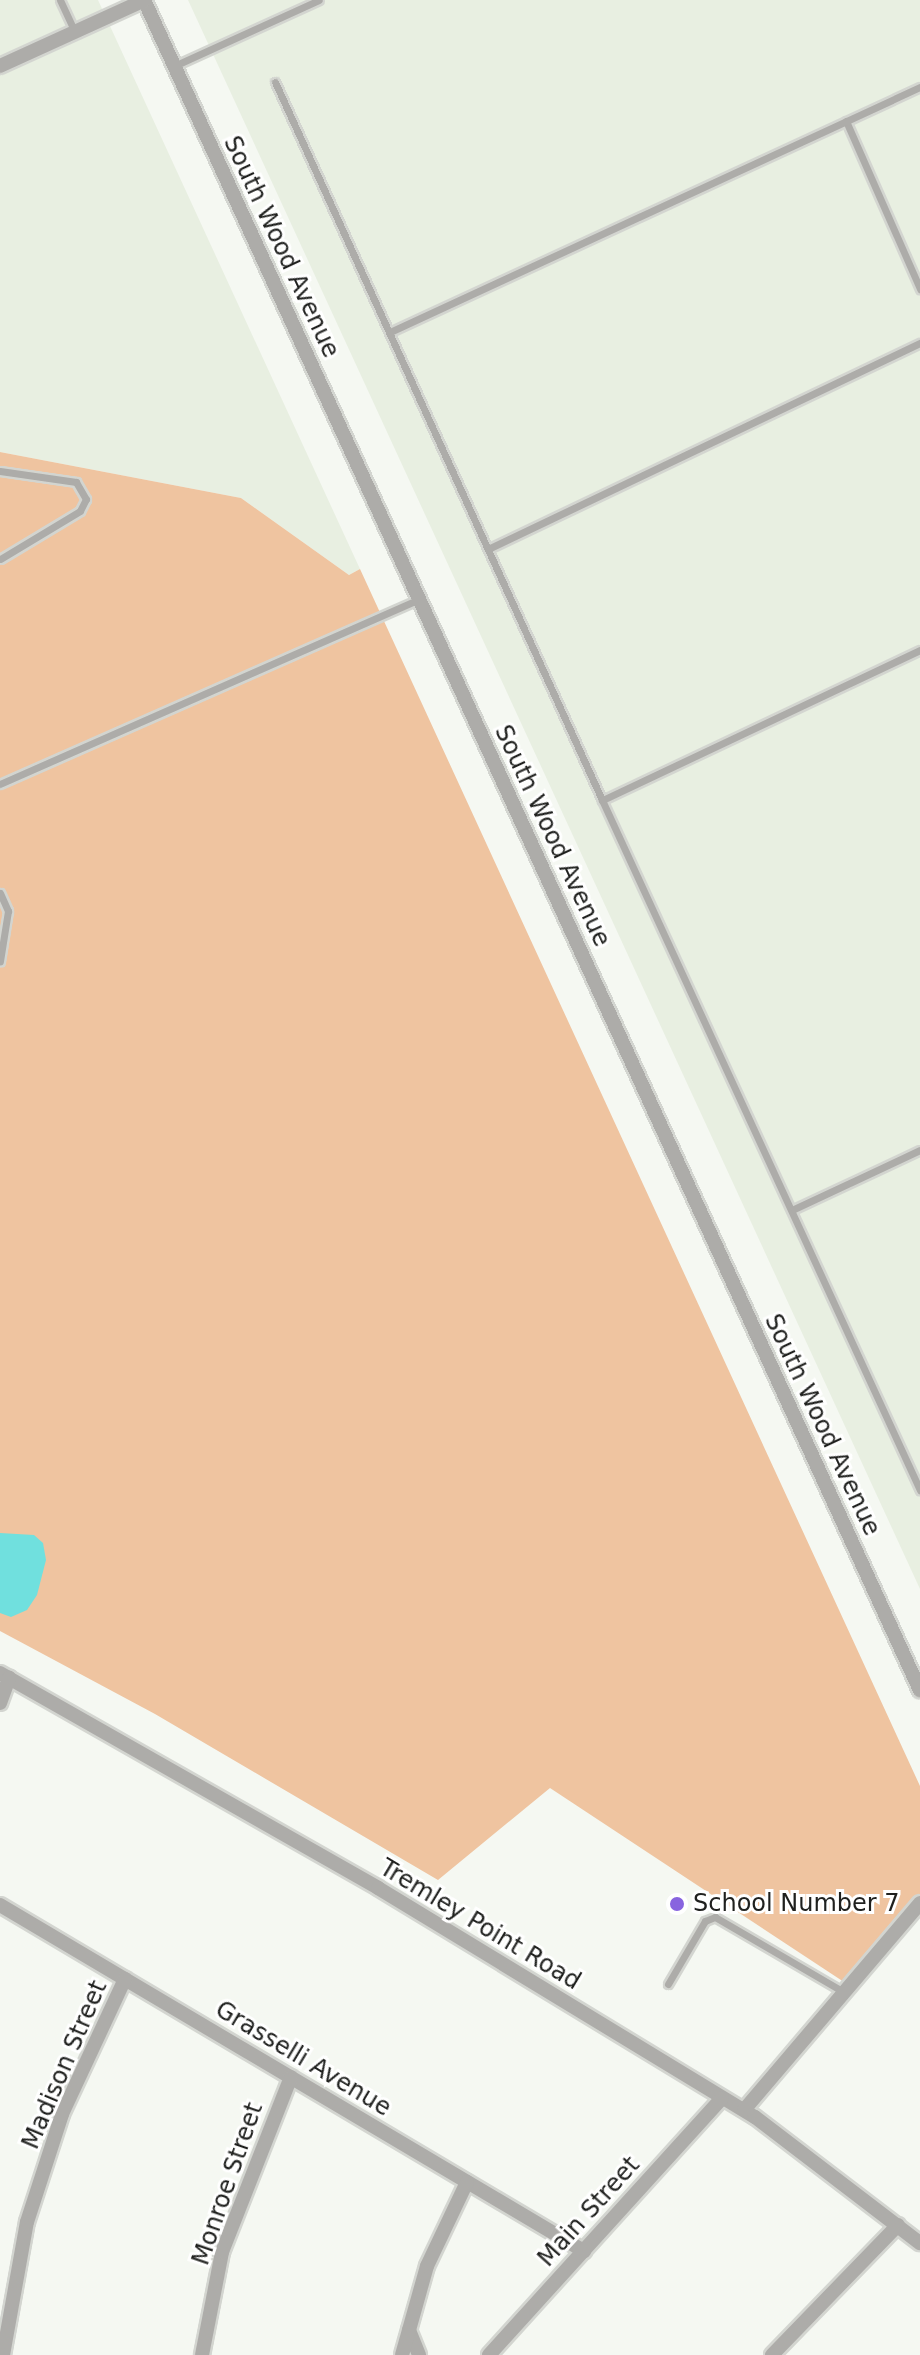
<!DOCTYPE html>
<style>
body{margin:0}
#map{position:relative;width:920px;height:2355px;overflow:hidden;background:#f5f8f2;font-family:"DejaVu Sans",sans-serif}
div>[style]{position:absolute}
.built>*{inset:0;background:#e8efe1}
.green>*{inset:0;background:#efc4a0}
.water>*{inset:0;background:#70e0de}
.roads{filter:drop-shadow(2px 0 #d3d5d0) drop-shadow(-2px 0 #d3d5d0) drop-shadow(0 2px #d3d5d0) drop-shadow(0 -2px #d3d5d0)}
.lane>*{height:7px;margin:-3.5px;padding:0 3.5px;transform-origin:3.5px;border-radius:3.5px;background:#adaca9}
.street>*{height:14px;margin:-7px;padding:0 7px;transform-origin:7px;border-radius:7px;background:#adaca9}
.dots>*{width:22px;height:22px;translate:-50% -50%;box-sizing:border-box;border:4px solid #fff;border-radius:50%}
span{translate:-50% -50%;white-space:nowrap;text-align:center;line-height:1.15;-webkit-text-stroke:6px #fff;paint-order:stroke}
.street-label{font-size:24px;color:#1f201e}
.poi-label{font-size:24px;color:#1f201e}
.left{translate:0 -50%;text-align:left}
</style>
<div id="map">
<div class="built">
<div style="clip-path:polygon(0 0,98px 0,360px 569px,349px 575px,241px 498px,0 452px)"></div>
<div style="clip-path:polygon(188px 0,920px 0,920px 1589px)"></div>
</div>
<div class="green">
<div style="clip-path:polygon(0 452px,241px 498px,349px 575px,360px 569px,920px 1786px,920px 1898px,847px 1984px,550px 1788px,438px 1880px,155px 1714px,0 1631px)"></div>
</div>
<div class="water">
<div style="clip-path:polygon(0 1533px,34px 1535px,43px 1543px,46px 1560px,37px 1595px,27px 1610px,11px 1617px,0 1613px)"></div>
</div>
<div class="roads">
<div class="lane">
<div style="left:60px;top:0;width:35px;rotate:65deg"></div>
<div style="left:174px;top:66px;width:159px;rotate:-24.5deg"></div>
<div style="left:275px;top:82px;width:789px;rotate:65.51deg"></div>
<div style="left:846px;top:121px;width:184px;rotate:66.2deg"></div>
<div style="left:390px;top:332px;width:584px;rotate:-24.81deg"></div>
<div style="left:0;top:471px;width:77px;rotate:8.2deg"></div>
<div style="left:76px;top:482px;width:20px;rotate:60deg"></div>
<div style="left:86px;top:499px;width:13px;rotate:117deg"></div>
<div style="left:80px;top:511px;width:93px;rotate:149deg"></div>
<div style="left:488px;top:549px;width:479px;rotate:-25.5deg"></div>
<div style="left:920px;top:650px;width:352px;rotate:154.7deg"></div>
<div style="left:602px;top:800px;width:760px;rotate:65.26deg"></div>
<div style="left:0;top:784px;width:458px;rotate:-23.8deg"></div>
<div style="left:0;top:893px;width:20px;rotate:66deg"></div>
<div style="left:8px;top:911px;width:51px;rotate:99.1deg"></div>
<div style="left:794px;top:1209px;width:139px;rotate:-25.1deg"></div>
<div style="left:668px;top:1984px;width:73px;rotate:-59.6deg"></div>
<div style="left:705px;top:1921px;width:11px;rotate:-22deg"></div>
<div style="left:715px;top:1917px;width:149px;rotate:30.2deg"></div>
</div>
<div class="street">
<div style="left:144px;top:0;width:1860px;rotate:65.34deg"></div>
<div style="left:0;top:66px;width:159px;rotate:-24.5deg"></div>
<div style="left:0;top:1673px;width:435px;rotate:29.6deg"></div>
<div style="left:378px;top:1888px;width:441px;rotate:31.3deg"></div>
<div style="left:755px;top:2117px;width:208px;rotate:37.4deg"></div>
<div style="left:0;top:1703px;width:27px;rotate:-70deg"></div>
<div style="left:0;top:1905px;width:679px;rotate:30.65deg"></div>
<div style="left:744px;top:2110px;width:272px;rotate:-49.6deg"></div>
<div style="left:409px;top:2330px;width:27px;rotate:68deg"></div>
<div style="left:3px;top:2355px;width:135px;rotate:-79.8deg"></div>
<div style="left:27px;top:2222px;width:114px;rotate:-72deg"></div>
<div style="left:62px;top:2114px;width:149px;rotate:-65deg"></div>
<div style="left:202px;top:2355px;width:105px;rotate:-79deg"></div>
<div style="left:222px;top:2252px;width:188px;rotate:-68.5deg"></div>
<div style="left:402px;top:2355px;width:92px;rotate:-74.3deg"></div>
<div style="left:427px;top:2266px;width:93px;rotate:-64.5deg"></div>
<div style="left:489px;top:2355px;width:347px;rotate:-47.8deg"></div>
<div style="left:772px;top:2355px;width:181px;rotate:-45.9deg"></div>
</div>
</div>
<div class="dots">
<div style="left:677px;top:1904px;background:#8864df"></div>
</div>
<div class="street-label">
<span style="left:281px;top:247px;rotate:65deg">South Wood Avenue</span>
<span style="left:552px;top:836px;rotate:65deg">South Wood Avenue</span>
<span style="left:822px;top:1425px;rotate:65deg">South Wood Avenue</span>
<span style="left:480px;top:1925px;rotate:31deg">Tremley Point Road</span>
<span style="left:303px;top:2059px;rotate:31deg">Grasselli Avenue</span>
<span style="left:65px;top:2065px;rotate:-67deg">Madison Street</span>
<span style="left:228px;top:2184px;rotate:-71deg">Monroe Street</span>
<span style="left:589px;top:2212px;rotate:-48deg">Main Street</span>
</div>
<div class="poi-label">
<span class="left" style="left:693px;top:1904px">School Number 7</span>
</div>
</div>
